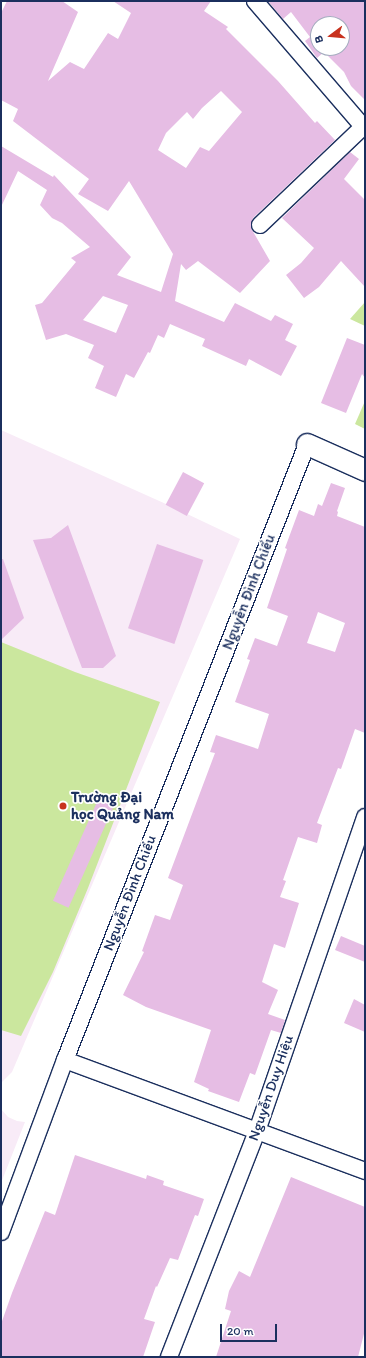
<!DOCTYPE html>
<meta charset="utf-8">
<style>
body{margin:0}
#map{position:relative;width:366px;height:1358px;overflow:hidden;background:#fff;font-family:Itim,sans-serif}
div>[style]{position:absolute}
.built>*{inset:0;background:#f8ebf7}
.green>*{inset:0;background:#cbe79e}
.building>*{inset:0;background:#e6bde4;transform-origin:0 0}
.roads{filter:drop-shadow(1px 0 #1b2f5e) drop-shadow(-1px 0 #1b2f5e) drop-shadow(0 1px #1b2f5e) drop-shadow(0 -1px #1b2f5e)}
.minor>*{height:16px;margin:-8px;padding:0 8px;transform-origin:8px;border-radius:8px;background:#fff}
.tertiary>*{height:21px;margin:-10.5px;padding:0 10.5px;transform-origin:10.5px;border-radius:10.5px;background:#fff}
.dots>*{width:11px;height:11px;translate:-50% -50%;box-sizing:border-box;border:2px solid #fff;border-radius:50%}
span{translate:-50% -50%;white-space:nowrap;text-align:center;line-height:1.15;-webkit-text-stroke:3.5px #fff;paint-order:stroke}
.street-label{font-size:15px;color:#1b2f5e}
.poi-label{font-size:15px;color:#1b2f5e;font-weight:700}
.left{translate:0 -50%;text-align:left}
.frame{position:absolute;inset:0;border:2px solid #1b2f5e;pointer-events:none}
.north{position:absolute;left:310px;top:16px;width:40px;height:40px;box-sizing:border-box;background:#fff;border:1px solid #a4acbf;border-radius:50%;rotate:254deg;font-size:11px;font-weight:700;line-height:16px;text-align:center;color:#1b2f5e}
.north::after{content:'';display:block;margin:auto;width:14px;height:18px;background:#c8321e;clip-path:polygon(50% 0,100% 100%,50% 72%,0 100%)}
.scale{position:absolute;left:220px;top:1324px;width:57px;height:18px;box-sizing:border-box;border:2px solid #1b2f5e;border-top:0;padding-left:5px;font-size:12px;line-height:14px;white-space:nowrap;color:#1b2f5e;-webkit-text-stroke:3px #fff;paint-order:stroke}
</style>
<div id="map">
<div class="built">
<div style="clip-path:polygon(1px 430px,166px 504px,240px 539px,12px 1072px,1px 1083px)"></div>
<div style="clip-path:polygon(1px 1109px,8px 1117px,17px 1121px,25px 1122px,1px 1183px)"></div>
</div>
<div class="green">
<div style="clip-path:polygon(365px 302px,365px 326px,350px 319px)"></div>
<div style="clip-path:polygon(365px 401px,365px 429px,355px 424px)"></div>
<div style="clip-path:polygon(1px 642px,75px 672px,160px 702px,88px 888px,53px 972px,21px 1036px,1px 1030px)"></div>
</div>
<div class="building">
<div style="clip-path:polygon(evenodd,7px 1px,62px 1px,78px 12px,48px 81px,70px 62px,84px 69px,108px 33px,118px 39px,131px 13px,113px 1px,211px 1px,204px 11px,228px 27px,226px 29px,278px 81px,315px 123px,317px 121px,335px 140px,253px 218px,251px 228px,270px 261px,240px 293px,198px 261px,186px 270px,181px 264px,175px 301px,224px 322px,235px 303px,271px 321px,275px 315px,293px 324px,285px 340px,297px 346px,281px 376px,249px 359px,246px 366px,202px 346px,205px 339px,170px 324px,164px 338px,158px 335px,150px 353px,148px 352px,134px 378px,126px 374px,116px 397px,95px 388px,104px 366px,88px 358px,94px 345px,66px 334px,46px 340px,35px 305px,42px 303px,76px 262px,71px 258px,90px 247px,62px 223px,52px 218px,40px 205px,47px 190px,18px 171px,1px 207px,1px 146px,53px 177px,54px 175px,131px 257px,117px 275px,161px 292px,173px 254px,129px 181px,108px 211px,78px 194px,89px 179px,13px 121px,18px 109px,1px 100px,1px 13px,7px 1px,221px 91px,242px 112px,209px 151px,200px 147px,186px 168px,158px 150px,166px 133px,187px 112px,193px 119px,202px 108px,221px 91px,7px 1px,103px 296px,128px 305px,116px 333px,83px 320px,103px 296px)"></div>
<div style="clip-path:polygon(evenodd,268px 1px,365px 1px,365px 100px,351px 86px,344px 72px,324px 52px,317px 58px,305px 41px,310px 37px,291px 12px,283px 19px,268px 1px,318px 24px,342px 24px,342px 48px,318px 48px,318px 24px)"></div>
<div style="clip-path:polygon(350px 152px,359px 159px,344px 179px,365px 200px,365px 287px,341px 261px,319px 287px,304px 298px,286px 275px,301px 263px,314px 248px,282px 218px)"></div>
<div style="clip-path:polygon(347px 338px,365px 345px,365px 378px,362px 374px,346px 413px,321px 403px)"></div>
<div style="left:183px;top:472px;width:24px;height:37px;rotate:28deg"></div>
<div style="clip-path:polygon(evenodd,331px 483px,345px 488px,337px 511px,338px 512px,337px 516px,365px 527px,365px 733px,355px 729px,341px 769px,338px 768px,317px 823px,322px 825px,317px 843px,298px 837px,283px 880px,286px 881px,280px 897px,299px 903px,285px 948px,274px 944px,262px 982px,278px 990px,268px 1014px,285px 1020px,281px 1033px,271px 1030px,255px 1075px,250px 1073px,239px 1102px,208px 1091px,209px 1089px,194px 1082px,211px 1030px,146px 1007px,123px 995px,144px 952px,142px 951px,155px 915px,170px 920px,183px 885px,168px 878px,215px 753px,210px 752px,216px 735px,258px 749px,269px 714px,235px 702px,250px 660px,247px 659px,255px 638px,277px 646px,288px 616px,267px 608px,287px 549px,285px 548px,299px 510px,314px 516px,318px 504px,322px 506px,331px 483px,318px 612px,345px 623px,335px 652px,307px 643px,318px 612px)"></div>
<div style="clip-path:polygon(68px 525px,116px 656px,103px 668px,82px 668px,33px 540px,51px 538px)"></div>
<div style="left:157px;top:544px;width:49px;height:89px;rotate:19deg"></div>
<div style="clip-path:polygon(1px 559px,3px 559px,24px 618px,1px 640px)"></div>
<div style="left:101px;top:793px;width:17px;height:118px;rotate:24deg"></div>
<div style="clip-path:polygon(341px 936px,365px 946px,365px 962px,335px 950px)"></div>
<div style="clip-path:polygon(354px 999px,365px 1005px,365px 1032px,344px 1023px)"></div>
<div style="clip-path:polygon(75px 1155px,146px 1179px,147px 1175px,164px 1181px,163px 1185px,204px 1199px,198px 1216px,195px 1215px,178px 1260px,170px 1258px,157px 1287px,156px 1286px,144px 1319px,155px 1322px,143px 1357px,1px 1357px,1px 1324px,12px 1293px,45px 1211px,55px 1215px)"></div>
<div style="clip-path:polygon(291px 1177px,365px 1207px,365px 1330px,358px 1357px,216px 1357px,231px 1311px,225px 1309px,229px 1291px,239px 1271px,250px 1277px)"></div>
</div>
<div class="roads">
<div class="minor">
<div style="left:255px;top:1px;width:169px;rotate:49.3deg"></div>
<div style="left:260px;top:225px;width:142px;rotate:-43.6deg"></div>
<div style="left:65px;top:1060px;width:320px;rotate:20.3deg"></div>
<div style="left:1px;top:1232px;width:184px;rotate:-69.6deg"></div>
<div style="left:65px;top:1060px;width:662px;rotate:-68.55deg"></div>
<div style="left:169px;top:1357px;width:243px;rotate:-68.7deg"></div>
<div style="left:257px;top:1131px;width:332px;rotate:-71deg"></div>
</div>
<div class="tertiary">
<div style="left:307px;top:444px;width:64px;rotate:24.1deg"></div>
</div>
</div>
<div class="dots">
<div style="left:63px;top:806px;background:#c8321e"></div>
</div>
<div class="street-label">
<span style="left:249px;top:592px;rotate:-69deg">Nguyễn Đình Chiểu</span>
<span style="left:130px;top:893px;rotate:-69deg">Nguyễn Đình Chiểu</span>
<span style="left:271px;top:1088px;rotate:-71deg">Nguyễn Duy Hiệu</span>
</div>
<div class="poi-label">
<span class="left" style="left:71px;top:806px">Trường Đại<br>học Quảng Nam</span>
</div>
<div class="frame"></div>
<div class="north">B</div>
<div class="scale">20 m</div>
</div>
